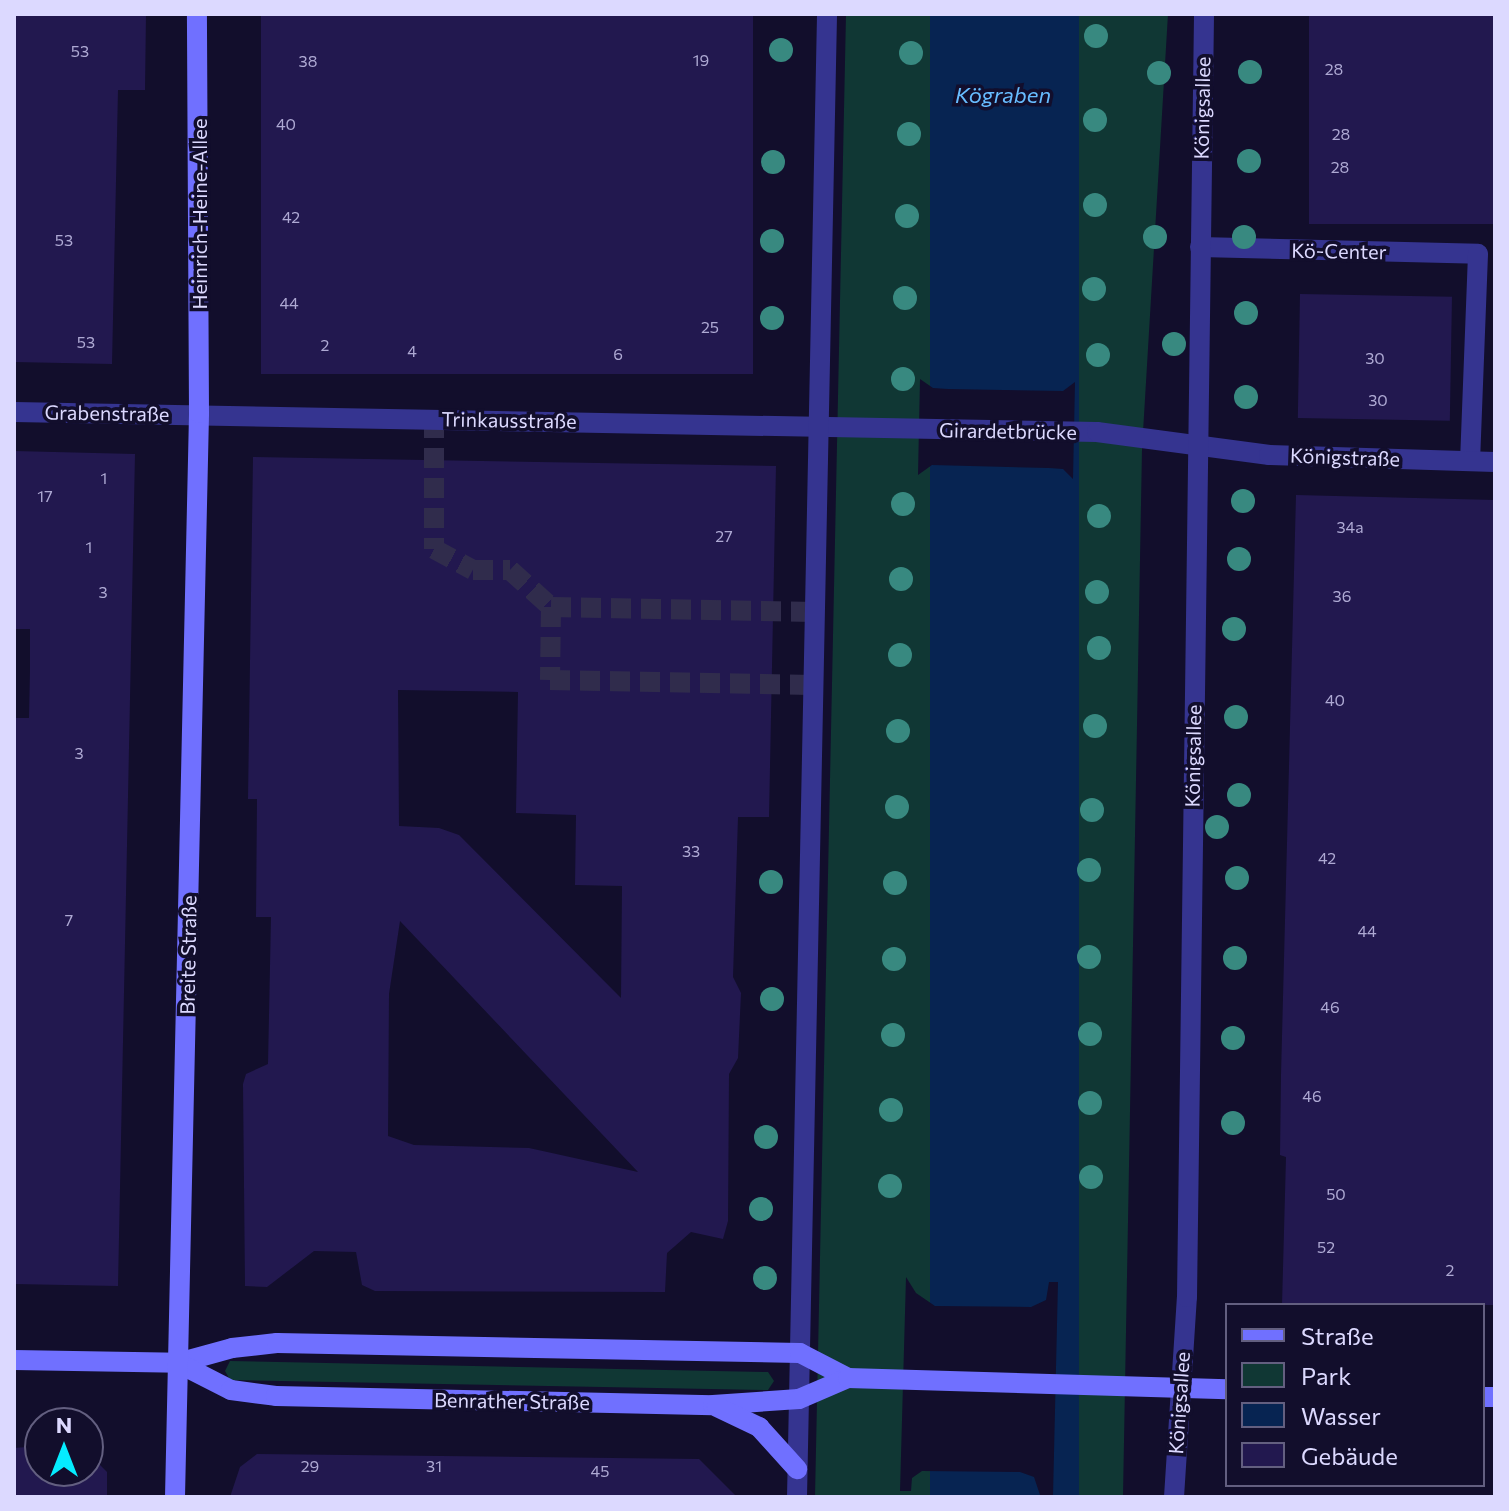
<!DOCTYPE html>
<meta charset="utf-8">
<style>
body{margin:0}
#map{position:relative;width:1509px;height:1511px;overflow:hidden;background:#120e2c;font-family:Commissioner,sans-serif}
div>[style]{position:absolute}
.green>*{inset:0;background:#103734}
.water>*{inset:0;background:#072452;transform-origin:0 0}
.pier>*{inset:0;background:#120e2c}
.building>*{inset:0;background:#22184f;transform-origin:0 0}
.street-tunnel>*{height:20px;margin-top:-10px;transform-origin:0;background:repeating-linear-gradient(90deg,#302c4c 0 20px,transparent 0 30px)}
.street>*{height:20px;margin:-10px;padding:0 10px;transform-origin:10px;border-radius:10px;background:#353490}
.secondary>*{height:20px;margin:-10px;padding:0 10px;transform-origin:10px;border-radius:10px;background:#7070ff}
.trees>*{width:24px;height:24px;margin:-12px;border-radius:50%;background:#388980}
span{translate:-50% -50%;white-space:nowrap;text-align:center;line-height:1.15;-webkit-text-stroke:7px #120e2c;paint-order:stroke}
.number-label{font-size:16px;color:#aea9d3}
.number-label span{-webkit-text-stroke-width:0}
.street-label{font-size:20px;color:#dcd9ff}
.water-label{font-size:22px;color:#67bcff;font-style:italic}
.frame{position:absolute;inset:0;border:16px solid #dcd9ff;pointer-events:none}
.legend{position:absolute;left:1225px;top:1303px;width:260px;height:184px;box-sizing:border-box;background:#120e2c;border:2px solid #635f80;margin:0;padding:10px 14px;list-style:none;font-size:24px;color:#dcd9ff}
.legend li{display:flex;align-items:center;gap:16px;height:40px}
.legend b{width:40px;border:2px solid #635f80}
.north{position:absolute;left:24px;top:1407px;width:80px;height:80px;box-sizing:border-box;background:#120e2c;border:2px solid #635f80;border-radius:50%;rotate:0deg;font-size:22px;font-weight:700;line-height:32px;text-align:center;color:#dcd9ff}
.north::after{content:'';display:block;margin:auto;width:28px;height:36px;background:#05ecff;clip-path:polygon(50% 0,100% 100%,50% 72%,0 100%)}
</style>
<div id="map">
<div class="green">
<div style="clip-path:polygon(846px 14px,1168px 14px,1142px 449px,1123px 1497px,815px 1497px)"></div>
<div style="clip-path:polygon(230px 1361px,768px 1372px,774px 1381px,768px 1390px,230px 1380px,225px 1371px)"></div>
</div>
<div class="water">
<div style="left:930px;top:14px;width:149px;height:1483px"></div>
</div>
<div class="pier">
<div style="clip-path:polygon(920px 379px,933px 388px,948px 389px,1063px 391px,1075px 382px,1073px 479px,1063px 469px,1049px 468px,932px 465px,918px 475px)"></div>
<div style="clip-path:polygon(906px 1277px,916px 1293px,935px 1306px,1031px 1307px,1046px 1300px,1049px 1282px,1058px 1282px,1053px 1496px,1040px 1495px,1034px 1477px,1020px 1472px,922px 1471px,912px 1478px,911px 1491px,900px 1491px)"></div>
</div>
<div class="building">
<div style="clip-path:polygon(14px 14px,146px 14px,145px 90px,118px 90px,112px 364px,14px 362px)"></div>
<div style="left:261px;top:14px;width:492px;height:360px"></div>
<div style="left:1309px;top:14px;width:186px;height:210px"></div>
<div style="left:1300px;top:294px;width:152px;height:124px;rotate:1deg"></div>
<div style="clip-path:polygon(14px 451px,135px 454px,118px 1286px,14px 1284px,14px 718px,29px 718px,30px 670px,30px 629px,14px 629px)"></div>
<div style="clip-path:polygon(evenodd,253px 457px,776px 466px,769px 817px,738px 817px,733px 977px,741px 993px,738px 1058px,729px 1074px,728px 1221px,723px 1239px,691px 1232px,667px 1253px,665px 1292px,375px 1291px,362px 1285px,356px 1252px,314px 1251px,267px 1287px,245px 1286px,243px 1084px,246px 1074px,268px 1064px,271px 917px,256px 917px,257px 799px,248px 799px,253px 457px,398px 690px,518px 692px,516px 813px,576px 815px,575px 885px,622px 886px,621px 998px,459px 835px,439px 828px,399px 826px,398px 690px,253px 457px,400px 921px,638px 1172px,529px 1148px,414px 1145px,388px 1136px,389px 994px,400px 921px)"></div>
<div style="clip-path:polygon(1296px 495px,1495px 500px,1495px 1305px,1282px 1305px,1286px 1157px,1280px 1155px,1281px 1075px)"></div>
<div style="clip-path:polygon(40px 1446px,40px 1471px,88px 1471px,88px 1453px,107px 1472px,107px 1497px,14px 1497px,14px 1448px)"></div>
<div style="clip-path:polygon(257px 1454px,699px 1459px,737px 1497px,230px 1497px,240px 1467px)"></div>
</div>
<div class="street-tunnel">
<div style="left:434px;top:418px;width:131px;rotate:90deg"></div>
<div style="left:434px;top:549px;width:44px;rotate:28.3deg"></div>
<div style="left:473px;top:570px;width:37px"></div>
<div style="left:510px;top:570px;width:55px;rotate:42.1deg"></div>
<div style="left:551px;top:607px;width:264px;rotate:1.1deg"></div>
<div style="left:551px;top:607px;width:73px;rotate:90.8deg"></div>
<div style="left:550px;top:680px;width:263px;rotate:1.1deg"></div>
</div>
<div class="street">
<div style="left:1200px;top:247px;width:278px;rotate:1.4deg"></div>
<div style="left:1478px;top:254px;width:207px;rotate:92.2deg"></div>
<div style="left:14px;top:412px;width:1083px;rotate:1.06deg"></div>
<div style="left:1097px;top:432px;width:174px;rotate:7.6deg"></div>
<div style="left:1269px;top:455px;width:226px;rotate:1.8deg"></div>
<div style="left:797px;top:1497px;width:1483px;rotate:-88.84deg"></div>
<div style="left:1174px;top:1497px;width:200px;rotate:-86.3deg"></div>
<div style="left:1187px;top:1297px;width:1283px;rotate:-89.24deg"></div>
</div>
<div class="secondary">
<div style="left:14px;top:1360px;width:164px;rotate:1deg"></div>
<div style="left:178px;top:1363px;width:56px;rotate:-15.5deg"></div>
<div style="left:232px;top:1348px;width:45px;rotate:-6.3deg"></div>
<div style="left:277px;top:1343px;width:523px;rotate:1.1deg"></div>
<div style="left:800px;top:1353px;width:54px;rotate:27.5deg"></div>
<div style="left:178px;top:1363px;width:59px;rotate:27deg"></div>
<div style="left:231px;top:1390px;width:45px;rotate:7.6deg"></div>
<div style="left:276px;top:1396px;width:437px;rotate:1.2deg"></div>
<div style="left:713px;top:1405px;width:86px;rotate:-4deg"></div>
<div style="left:799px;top:1399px;width:53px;rotate:-23.2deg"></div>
<div style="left:848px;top:1378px;width:379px;rotate:1.7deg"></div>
<div style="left:1483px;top:1397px;width:12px"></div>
<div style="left:717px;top:1407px;width:47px;rotate:25.5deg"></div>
<div style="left:759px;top:1427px;width:57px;rotate:47.9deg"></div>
<div style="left:175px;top:1497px;width:1084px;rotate:-88.73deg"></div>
<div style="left:199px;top:413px;width:399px;rotate:-90.3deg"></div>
</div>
<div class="trees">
<div style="left:1096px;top:36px"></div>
<div style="left:781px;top:50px"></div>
<div style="left:911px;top:53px"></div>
<div style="left:1250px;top:72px"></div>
<div style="left:1159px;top:73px"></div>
<div style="left:1095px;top:120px"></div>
<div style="left:909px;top:134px"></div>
<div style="left:1249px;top:161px"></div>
<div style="left:773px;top:162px"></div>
<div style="left:1095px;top:205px"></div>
<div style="left:907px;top:216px"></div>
<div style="left:1155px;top:237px"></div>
<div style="left:1244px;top:237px"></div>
<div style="left:772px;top:241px"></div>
<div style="left:1094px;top:289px"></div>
<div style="left:905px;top:298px"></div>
<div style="left:1246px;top:313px"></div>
<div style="left:772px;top:318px"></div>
<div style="left:1174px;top:344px"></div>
<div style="left:1098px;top:355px"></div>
<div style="left:903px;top:379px"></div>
<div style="left:1246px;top:397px"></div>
<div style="left:1243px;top:501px"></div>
<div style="left:903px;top:504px"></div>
<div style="left:1099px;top:516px"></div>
<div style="left:1239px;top:559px"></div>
<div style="left:901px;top:579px"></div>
<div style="left:1097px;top:592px"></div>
<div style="left:1234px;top:629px"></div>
<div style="left:1099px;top:648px"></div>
<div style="left:900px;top:655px"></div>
<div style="left:1236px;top:717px"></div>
<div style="left:1095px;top:726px"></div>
<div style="left:898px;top:731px"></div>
<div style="left:1239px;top:795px"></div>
<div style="left:897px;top:807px"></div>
<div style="left:1092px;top:810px"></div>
<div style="left:1217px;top:827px"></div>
<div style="left:1089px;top:870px"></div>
<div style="left:1237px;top:878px"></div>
<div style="left:771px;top:882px"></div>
<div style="left:895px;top:883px"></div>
<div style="left:1089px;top:957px"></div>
<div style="left:1235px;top:958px"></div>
<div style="left:894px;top:959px"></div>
<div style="left:772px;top:999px"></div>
<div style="left:1090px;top:1034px"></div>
<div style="left:893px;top:1035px"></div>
<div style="left:1233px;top:1038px"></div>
<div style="left:1090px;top:1103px"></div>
<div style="left:891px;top:1110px"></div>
<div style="left:1233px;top:1123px"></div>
<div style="left:766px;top:1137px"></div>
<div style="left:1091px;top:1177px"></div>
<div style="left:890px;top:1186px"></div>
<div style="left:761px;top:1209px"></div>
<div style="left:765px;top:1278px"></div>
</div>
<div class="number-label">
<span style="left:80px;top:51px">53</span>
<span style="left:701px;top:60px">19</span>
<span style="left:308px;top:61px">38</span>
<span style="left:1334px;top:69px">28</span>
<span style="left:286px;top:124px">40</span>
<span style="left:1341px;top:134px">28</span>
<span style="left:1340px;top:167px">28</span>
<span style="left:291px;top:217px">42</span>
<span style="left:64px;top:240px">53</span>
<span style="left:289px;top:303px">44</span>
<span style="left:710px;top:327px">25</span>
<span style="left:86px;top:342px">53</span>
<span style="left:325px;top:345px">2</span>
<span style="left:412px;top:351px">4</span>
<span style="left:618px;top:354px">6</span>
<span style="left:1375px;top:358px">30</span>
<span style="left:1378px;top:400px">30</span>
<span style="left:104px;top:478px">1</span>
<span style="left:45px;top:496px">17</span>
<span style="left:1350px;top:527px">34a</span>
<span style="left:724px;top:536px">27</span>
<span style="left:89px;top:547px">1</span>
<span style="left:103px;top:592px">3</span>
<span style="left:1342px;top:596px">36</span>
<span style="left:1335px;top:700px">40</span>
<span style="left:79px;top:753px">3</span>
<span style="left:691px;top:851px">33</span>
<span style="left:1327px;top:858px">42</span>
<span style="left:69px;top:920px">7</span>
<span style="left:1367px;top:931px">44</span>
<span style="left:1330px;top:1007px">46</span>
<span style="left:1312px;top:1096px">46</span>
<span style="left:1336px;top:1194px">50</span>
<span style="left:1326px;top:1247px">52</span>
<span style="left:1450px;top:1270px">2</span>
<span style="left:310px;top:1466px">29</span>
<span style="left:434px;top:1466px">31</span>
<span style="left:600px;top:1471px">45</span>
</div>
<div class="street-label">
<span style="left:1202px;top:108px;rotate:-89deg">Königsallee</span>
<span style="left:199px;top:214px;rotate:-90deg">Heinrich-Heine-Allee</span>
<span style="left:1339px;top:251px;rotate:1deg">Kö-Center</span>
<span style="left:107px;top:413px;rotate:1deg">Grabenstraße</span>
<span style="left:509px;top:420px;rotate:1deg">Trinkausstraße</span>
<span style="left:1008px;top:431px;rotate:1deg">Girardetbrücke</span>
<span style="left:1345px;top:457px;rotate:2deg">Königstraße</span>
<span style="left:1193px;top:756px;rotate:-89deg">Königsallee</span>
<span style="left:188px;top:955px;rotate:-89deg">Breite Straße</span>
<span style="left:512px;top:1401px;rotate:1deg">Benrather Straße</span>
<span style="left:1179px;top:1403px;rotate:-86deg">Königsallee</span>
</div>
<div class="water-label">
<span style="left:1003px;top:95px">Kögraben</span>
</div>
<div class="frame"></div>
<ul class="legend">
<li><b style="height:10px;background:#7070ff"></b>Straße</li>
<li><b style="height:22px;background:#103734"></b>Park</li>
<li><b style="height:22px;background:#072452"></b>Wasser</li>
<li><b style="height:22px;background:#22184f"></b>Gebäude</li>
</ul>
<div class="north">N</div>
</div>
